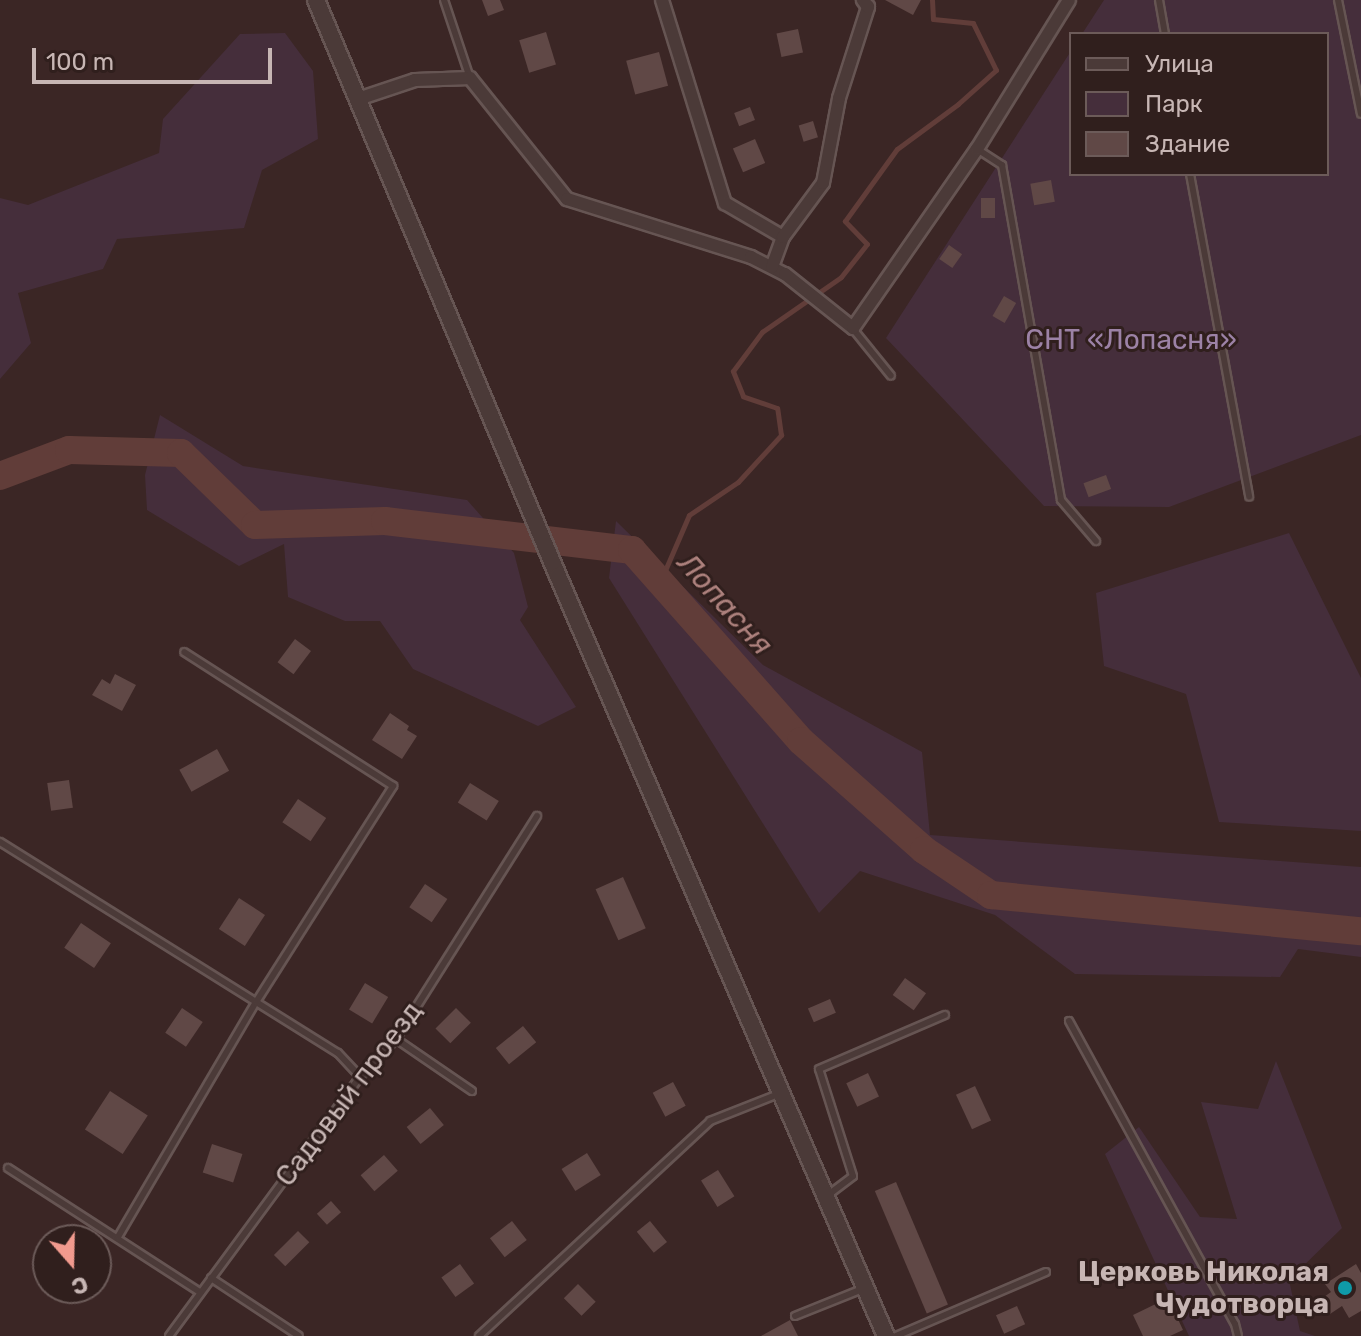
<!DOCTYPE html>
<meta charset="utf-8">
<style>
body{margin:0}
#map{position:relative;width:1361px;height:1336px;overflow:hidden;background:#3b2625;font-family:Rubik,sans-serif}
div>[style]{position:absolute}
.green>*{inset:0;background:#452e3b}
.stream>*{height:5px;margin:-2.5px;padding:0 2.5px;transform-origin:2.5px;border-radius:2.5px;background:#613d39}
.river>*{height:28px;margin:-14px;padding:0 14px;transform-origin:14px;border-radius:14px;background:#613d39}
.building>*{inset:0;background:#604846;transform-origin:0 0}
.roads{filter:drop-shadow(2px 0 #665553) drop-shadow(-2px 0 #665553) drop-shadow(0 2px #665553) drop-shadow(0 -2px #665553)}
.service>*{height:6px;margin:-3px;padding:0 3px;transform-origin:3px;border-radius:3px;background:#4b3a38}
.minor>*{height:12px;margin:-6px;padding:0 6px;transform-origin:6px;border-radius:6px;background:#4b3a38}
.tertiary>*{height:16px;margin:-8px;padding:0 8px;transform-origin:8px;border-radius:8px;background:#4b3a38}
.dots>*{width:22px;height:22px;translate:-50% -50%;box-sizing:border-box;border:4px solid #301f1d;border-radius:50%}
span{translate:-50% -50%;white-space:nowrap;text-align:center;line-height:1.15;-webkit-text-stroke:6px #301f1d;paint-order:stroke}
.park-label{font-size:28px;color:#9c82a6}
.street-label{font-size:28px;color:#c7b6b4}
.poi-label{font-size:28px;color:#c7b6b4;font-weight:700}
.right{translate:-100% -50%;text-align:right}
.water-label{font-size:30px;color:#ad817d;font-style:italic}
.legend{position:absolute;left:1069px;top:32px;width:260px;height:144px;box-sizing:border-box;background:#301f1d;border:2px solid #6c5b59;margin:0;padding:10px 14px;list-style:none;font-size:24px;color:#c7b6b4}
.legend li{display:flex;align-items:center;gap:16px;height:40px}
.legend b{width:40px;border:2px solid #6c5b59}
.north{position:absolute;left:32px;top:1224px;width:80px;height:80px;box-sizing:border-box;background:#301f1d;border:2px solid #6c5b59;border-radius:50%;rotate:160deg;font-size:22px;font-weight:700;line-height:32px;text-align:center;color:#c7b6b4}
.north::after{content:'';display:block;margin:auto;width:28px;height:36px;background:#f19a8e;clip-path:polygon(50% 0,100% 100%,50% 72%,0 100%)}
.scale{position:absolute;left:32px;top:48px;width:240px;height:36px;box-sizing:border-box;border:4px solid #c7b6b4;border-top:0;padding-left:10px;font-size:24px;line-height:28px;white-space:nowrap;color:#c7b6b4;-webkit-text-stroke:6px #301f1d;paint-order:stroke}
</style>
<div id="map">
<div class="green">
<div style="clip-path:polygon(1104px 0,1361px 0,1361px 435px,1169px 507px,1044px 506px,886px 338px,1071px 51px,1071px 174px,1327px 174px,1327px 34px,1082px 34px)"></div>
<div style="clip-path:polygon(285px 33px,313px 71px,318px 139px,262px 170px,244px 228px,117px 239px,103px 269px,18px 293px,31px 343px,0 379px,0 198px,28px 205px,159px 153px,163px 119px,240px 34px)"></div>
<div style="clip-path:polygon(160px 415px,243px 466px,467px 500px,514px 553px,528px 607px,520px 620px,576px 707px,538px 726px,413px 669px,380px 621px,345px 621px,288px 597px,284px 544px,239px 566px,147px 510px,145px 475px)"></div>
<div style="clip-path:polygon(616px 521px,763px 665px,922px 752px,930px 835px,1361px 867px,1361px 957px,1298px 949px,1280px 977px,1075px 974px,995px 915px,860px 871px,819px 913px,609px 578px)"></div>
<div style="clip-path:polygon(1289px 533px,1361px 678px,1361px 831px,1219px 822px,1186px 694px,1104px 666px,1096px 593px)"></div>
<div style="clip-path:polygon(1276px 1061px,1342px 1228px,1289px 1280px,1300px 1331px,1315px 1336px,1189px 1336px,1105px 1154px,1139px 1127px,1200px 1217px,1237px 1219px,1201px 1102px,1258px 1109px)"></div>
</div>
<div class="stream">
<div style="left:660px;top:582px;width:73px;rotate:-66.6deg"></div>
<div style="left:689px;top:515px;width:59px;rotate:-34deg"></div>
<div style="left:738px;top:482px;width:64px;rotate:-47.5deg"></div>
<div style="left:781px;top:435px;width:27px;rotate:-98deg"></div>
<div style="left:777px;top:408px;width:36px;rotate:-161deg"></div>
<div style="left:743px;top:396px;width:27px;rotate:-112deg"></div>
<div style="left:733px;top:371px;width:49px;rotate:-53.4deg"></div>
<div style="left:762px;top:332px;width:96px;rotate:-34.8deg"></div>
<div style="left:841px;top:277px;width:42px;rotate:-51.8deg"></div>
<div style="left:867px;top:244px;width:32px;rotate:-134deg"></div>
<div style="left:845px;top:221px;width:89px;rotate:-54.2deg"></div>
<div style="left:897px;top:149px;width:76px;rotate:-36.4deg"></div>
<div style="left:958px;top:104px;width:51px;rotate:-41.8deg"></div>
<div style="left:996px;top:70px;width:52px;rotate:-116.1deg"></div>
<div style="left:973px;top:23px;width:40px;rotate:-174.3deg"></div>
<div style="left:933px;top:19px;width:19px;rotate:-93deg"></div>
</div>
<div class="river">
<div style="left:0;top:476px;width:74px;rotate:-20.6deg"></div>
<div style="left:69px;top:450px;width:112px;rotate:1.5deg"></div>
<div style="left:181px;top:453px;width:103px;rotate:44.2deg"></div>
<div style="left:255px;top:525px;width:130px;rotate:-1.8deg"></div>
<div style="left:385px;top:521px;width:249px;rotate:6.7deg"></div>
<div style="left:632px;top:550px;width:255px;rotate:48.5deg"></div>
<div style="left:801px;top:741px;width:164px;rotate:41.5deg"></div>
<div style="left:924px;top:850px;width:81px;rotate:33.9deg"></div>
<div style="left:991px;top:895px;width:372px;rotate:5.6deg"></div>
</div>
<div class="building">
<div style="clip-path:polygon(482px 0,500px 0,504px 10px,488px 16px)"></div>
<div style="clip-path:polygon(885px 0,921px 0,913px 15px)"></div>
<div style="left:798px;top:29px;width:24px;height:22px;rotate:78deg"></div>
<div style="left:546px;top:32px;width:34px;height:28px;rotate:73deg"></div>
<div style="left:659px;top:52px;width:35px;height:34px;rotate:75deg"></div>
<div style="left:750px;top:107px;width:14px;height:17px;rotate:69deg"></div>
<div style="left:813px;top:121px;width:17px;height:15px;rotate:73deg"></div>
<div style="left:755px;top:139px;width:26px;height:24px;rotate:67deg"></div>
<div style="left:1051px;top:180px;width:22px;height:21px;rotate:80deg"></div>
<div style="left:981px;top:198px;width:14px;height:20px"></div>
<div style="left:949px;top:245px;width:16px;height:17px;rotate:35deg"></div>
<div style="left:1004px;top:296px;width:14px;height:23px;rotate:30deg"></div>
<div style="left:1106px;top:475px;width:15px;height:24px;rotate:70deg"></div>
<div style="left:295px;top:639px;width:20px;height:29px;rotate:37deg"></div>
<div style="clip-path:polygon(115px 674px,136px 685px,122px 711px,92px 695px,102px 679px,110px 684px)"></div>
<div style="clip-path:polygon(390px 713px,409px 726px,407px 730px,417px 736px,402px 759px,372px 740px)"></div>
<div style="left:217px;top:749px;width:25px;height:43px;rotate:61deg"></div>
<div style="left:69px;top:780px;width:28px;height:22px;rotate:82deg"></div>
<div style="left:470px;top:783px;width:34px;height:23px;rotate:32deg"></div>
<div style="left:298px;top:799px;width:34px;height:28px;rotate:34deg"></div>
<div style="left:623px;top:877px;width:56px;height:30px;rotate:66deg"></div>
<div style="left:425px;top:884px;width:27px;height:28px;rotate:34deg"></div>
<div style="left:239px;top:898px;width:31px;height:37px;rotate:33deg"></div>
<div style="left:81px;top:923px;width:36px;height:30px;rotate:34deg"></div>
<div style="left:905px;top:978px;width:26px;height:21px;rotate:36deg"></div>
<div style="left:365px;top:983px;width:27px;height:31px;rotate:31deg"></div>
<div style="left:830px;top:999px;width:15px;height:24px;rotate:67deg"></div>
<div style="left:182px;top:1008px;width:25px;height:30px;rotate:34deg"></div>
<div style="left:456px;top:1008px;width:21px;height:29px;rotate:45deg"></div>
<div style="left:523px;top:1026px;width:21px;height:35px;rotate:51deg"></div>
<div style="left:868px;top:1073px;width:26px;height:24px;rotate:65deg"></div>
<div style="left:673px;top:1082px;width:27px;height:23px;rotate:62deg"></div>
<div style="left:975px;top:1086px;width:38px;height:21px;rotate:65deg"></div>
<div style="left:110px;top:1091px;width:45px;height:46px;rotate:33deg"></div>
<div style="left:430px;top:1108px;width:22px;height:30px;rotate:51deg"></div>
<div style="left:212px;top:1144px;width:32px;height:30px;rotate:18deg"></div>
<div style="left:587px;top:1153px;width:26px;height:30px;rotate:58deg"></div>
<div style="left:384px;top:1155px;width:21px;height:31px;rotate:49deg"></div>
<div style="left:718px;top:1170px;width:31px;height:20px;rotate:58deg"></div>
<div style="left:896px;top:1182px;width:133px;height:23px;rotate:67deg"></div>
<div style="left:331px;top:1201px;width:15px;height:19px;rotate:48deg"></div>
<div style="left:512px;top:1221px;width:24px;height:28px;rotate:52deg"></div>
<div style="left:650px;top:1221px;width:27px;height:17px;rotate:51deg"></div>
<div style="left:298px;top:1231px;width:16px;height:34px;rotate:45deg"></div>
<div style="left:460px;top:1264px;width:24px;height:23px;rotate:54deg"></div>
<div style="clip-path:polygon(1356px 1264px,1361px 1273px,1361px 1311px,1349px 1318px,1342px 1306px,1330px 1314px,1321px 1299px,1331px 1292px,1325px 1284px)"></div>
<div style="left:578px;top:1284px;width:25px;height:20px;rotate:45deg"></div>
<div style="clip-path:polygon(1168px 1298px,1183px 1330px,1170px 1336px,1143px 1336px,1133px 1315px)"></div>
<div style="left:1017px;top:1306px;width:20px;height:23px;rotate:66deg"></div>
<div style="clip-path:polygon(790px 1320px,798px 1336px,761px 1336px)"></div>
</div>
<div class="roads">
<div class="service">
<div style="left:444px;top:0;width:82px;rotate:71.6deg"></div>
<div style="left:1159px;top:0;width:35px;rotate:80deg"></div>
<div style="left:1338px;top:0;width:116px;rotate:78.6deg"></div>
<div style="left:977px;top:149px;width:30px;rotate:33deg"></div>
<div style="left:1002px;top:165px;width:340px;rotate:80deg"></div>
<div style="left:1061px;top:500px;width:54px;rotate:49.5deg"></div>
<div style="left:1190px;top:174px;width:328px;rotate:79.6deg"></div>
<div style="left:853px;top:329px;width:60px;rotate:51deg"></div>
<div style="left:0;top:842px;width:398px;rotate:32deg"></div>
<div style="left:338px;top:1053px;width:33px;rotate:47deg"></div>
<div style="left:1069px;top:1021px;width:345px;rotate:61.3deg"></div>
<div style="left:1235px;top:1324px;width:12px;rotate:76deg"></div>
<div style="left:396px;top:1039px;width:92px;rotate:34.4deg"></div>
<div style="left:8px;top:1168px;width:229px;rotate:32.9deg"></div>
<div style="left:828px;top:1195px;width:31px;rotate:-37deg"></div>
<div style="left:853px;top:1176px;width:112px;rotate:-107.6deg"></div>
<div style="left:819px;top:1069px;width:137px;rotate:-23.2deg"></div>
<div style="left:118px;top:1237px;width:273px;rotate:-59.6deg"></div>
<div style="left:256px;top:1002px;width:256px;rotate:-57.6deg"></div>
<div style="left:393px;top:786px;width:248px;rotate:-147.3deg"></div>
<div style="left:211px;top:1278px;width:105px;rotate:33.4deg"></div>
<div style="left:795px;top:1316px;width:75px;rotate:-21.8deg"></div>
<div style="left:169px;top:1336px;width:322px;rotate:-53.6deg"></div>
<div style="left:360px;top:1077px;width:52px;rotate:-46.5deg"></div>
<div style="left:396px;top:1039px;width:264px;rotate:-57.7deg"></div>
<div style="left:479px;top:1336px;width:316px;rotate:-42.9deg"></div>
<div style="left:710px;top:1121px;width:76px;rotate:-21.5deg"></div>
<div style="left:896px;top:1336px;width:163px;rotate:-23.1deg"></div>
</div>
<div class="minor">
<div style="left:662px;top:0;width:213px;rotate:72.8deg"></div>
<div style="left:725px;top:203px;width:67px;rotate:30.4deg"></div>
<div style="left:358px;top:99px;width:60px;rotate:-18.4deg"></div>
<div style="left:415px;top:80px;width:55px;rotate:-2.1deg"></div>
<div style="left:470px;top:78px;width:155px;rotate:51.3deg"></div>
<div style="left:567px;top:199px;width:193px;rotate:17.5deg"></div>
<div style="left:751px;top:257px;width:38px;rotate:27deg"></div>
<div style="left:785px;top:274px;width:87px;rotate:38.5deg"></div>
<div style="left:853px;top:328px;width:218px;rotate:-55.3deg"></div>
<div style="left:977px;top:149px;width:175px;rotate:-58.3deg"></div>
<div style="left:772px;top:267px;width:32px;rotate:-70deg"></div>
<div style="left:783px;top:237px;width:67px;rotate:-53.5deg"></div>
<div style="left:823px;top:183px;width:86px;rotate:-79.3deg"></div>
<div style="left:839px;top:98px;width:96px;rotate:-72.3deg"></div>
<div style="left:868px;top:7px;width:9px;rotate:-126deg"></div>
</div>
<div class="tertiary">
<div style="left:316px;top:0;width:625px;rotate:67.21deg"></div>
<div style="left:558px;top:576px;width:828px;rotate:66.66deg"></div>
</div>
</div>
<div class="dots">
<div style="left:1345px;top:1288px;background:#0f9aa8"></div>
</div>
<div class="park-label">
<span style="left:1131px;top:340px">СНТ «Лопасня»</span>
</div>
<div class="street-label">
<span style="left:349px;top:1094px;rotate:-53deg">Садовый проезд</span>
</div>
<div class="poi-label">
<span class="right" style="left:1329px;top:1288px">Церковь Николая<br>Чудотворца</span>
</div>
<div class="water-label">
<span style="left:725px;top:604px;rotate:48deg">Лопасня</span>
</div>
<ul class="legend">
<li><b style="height:10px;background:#4b3a38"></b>Улица</li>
<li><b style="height:22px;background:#452e3b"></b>Парк</li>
<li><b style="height:22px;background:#604846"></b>Здание</li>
</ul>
<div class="north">С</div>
<div class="scale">100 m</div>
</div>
